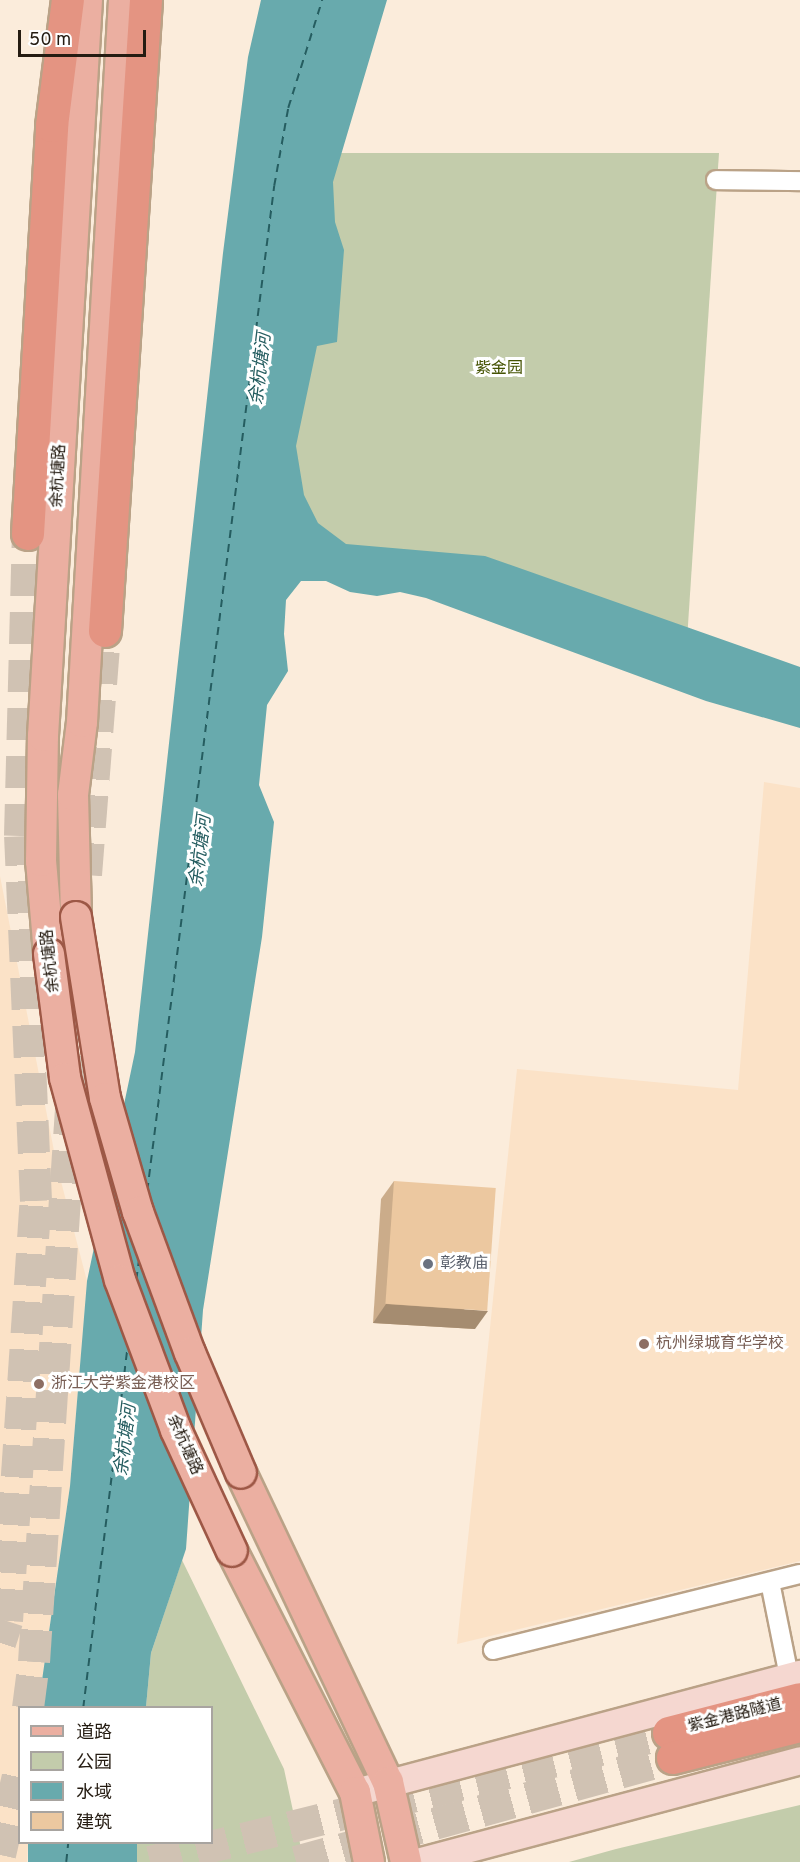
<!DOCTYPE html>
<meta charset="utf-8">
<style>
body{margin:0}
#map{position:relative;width:800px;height:1862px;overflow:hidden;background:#fbecdb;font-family:Overpass,"Noto Sans SC",sans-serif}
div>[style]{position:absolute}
.built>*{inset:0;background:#fbe2c7}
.green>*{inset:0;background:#c3ccab}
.water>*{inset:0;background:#68aaad;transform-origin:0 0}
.ferry>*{height:1.5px;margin-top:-0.75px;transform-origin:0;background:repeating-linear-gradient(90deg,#255d60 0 8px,transparent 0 14px)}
.trunk-tunnel>*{height:32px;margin-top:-16px;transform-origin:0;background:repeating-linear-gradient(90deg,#d0c2b3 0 32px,transparent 0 48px)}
.roads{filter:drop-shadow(2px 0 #baa287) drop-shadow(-2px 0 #baa287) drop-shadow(0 2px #baa287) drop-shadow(0 -2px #baa287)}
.minor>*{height:18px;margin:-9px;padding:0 9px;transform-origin:9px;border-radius:9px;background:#fff}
.secondary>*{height:27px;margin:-13.5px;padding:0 13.5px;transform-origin:13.5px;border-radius:13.5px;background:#f5d7d0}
.primary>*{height:30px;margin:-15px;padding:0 15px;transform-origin:15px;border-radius:15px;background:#ebafa1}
.trunk>*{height:32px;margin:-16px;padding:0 16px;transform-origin:16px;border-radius:16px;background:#e49482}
.bridges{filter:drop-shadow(2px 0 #9d5846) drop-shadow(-2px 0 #9d5846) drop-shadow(0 2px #9d5846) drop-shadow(0 -2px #9d5846)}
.primary-bridge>*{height:30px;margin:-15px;padding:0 15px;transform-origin:15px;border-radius:15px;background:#ebafa1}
.wall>*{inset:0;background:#cbac8a}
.shaded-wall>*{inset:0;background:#a58c70}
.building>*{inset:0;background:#ecc8a0;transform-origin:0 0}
.dots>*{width:16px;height:16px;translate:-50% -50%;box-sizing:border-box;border:3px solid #fff;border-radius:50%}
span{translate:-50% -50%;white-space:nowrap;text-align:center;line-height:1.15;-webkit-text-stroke:6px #fff;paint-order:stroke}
.park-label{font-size:16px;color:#455303}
.street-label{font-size:16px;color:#251c12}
.worship-label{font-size:16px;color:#5b616d}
.left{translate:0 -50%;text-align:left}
.education-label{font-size:16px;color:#785e54}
.water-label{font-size:18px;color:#255d60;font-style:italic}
.legend{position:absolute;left:18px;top:1706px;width:195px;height:138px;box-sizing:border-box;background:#fff;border:2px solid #a8a4a0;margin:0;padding:8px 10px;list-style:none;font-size:18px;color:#251c12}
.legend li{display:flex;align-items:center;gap:12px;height:30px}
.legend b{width:30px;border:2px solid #a8a4a0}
.scale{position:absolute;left:18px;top:30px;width:128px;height:27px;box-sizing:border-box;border:3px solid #251c12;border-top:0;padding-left:8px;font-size:18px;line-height:21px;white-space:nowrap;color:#251c12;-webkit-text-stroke:4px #fff;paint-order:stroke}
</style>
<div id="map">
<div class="built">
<div style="clip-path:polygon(764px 782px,800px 788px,800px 1561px,457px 1644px,517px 1069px,738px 1090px)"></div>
<div style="clip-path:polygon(0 876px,57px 1166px,87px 1281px,70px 1486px,38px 1707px,20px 1708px,20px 1842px,28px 1843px,27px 1862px,0 1862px)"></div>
</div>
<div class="green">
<div style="clip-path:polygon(318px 153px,719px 153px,687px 640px,336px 551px,272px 507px)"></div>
<div style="clip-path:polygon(182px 1560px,284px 1769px,304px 1862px,137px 1862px,137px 1843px,212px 1842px,212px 1708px,146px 1707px,151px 1653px)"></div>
<div style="clip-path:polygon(800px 1805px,800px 1862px,569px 1862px,616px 1849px)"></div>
</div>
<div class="water">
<div style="clip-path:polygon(261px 0,387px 0,333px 182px,335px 222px,344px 250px,337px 342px,317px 346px,296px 446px,304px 495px,318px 523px,346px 544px,485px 556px,800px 667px,800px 728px,706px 701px,426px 598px,400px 592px,377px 596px,350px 592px,326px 581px,301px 581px,286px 600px,284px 634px,288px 671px,267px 705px,259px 785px,274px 822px,262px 937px,203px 1310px,186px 1549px,151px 1653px,146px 1707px,38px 1708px,70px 1486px,87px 1281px,135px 1052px,223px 253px,248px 57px)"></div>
<div style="left:28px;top:1843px;width:109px;height:19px"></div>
</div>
<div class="ferry">
<div style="left:147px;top:1191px;width:1013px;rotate:-82.8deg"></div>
<div style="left:274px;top:186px;width:79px;rotate:-79.8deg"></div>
<div style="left:288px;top:108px;width:113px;rotate:-72.5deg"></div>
<div style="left:136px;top:1280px;width:22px;rotate:-82deg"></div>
<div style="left:83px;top:1708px;width:367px;rotate:-83deg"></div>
<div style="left:66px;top:1862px;width:20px;rotate:-84deg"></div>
</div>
<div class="trunk-tunnel">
<div style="left:86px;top:875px;width:245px;rotate:-85.5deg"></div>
<div style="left:0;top:1643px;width:23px;rotate:-72deg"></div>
<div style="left:7px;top:1621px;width:421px;rotate:-86.1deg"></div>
<div style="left:36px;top:1201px;width:365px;rotate:-92.5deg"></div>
<div style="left:20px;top:836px;width:302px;rotate:-88.5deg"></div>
<div style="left:28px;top:1708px;width:46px;rotate:-82.6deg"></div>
<div style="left:34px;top:1662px;width:689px;rotate:-86.17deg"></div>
<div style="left:0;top:1855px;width:90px;rotate:-77.2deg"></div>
<div style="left:150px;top:1862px;width:535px;rotate:-13.96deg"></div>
<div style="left:296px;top:1862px;width:391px;rotate:-15.4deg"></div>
</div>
<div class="roads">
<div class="minor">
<div style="left:716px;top:180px;width:84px;rotate:0.7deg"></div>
<div style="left:770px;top:1582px;width:96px;rotate:78.6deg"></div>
<div style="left:493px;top:1650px;width:316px;rotate:-13.9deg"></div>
</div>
<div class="secondary">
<div style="left:355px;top:1792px;width:460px;rotate:-14.9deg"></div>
<div style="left:417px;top:1862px;width:396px;rotate:-14.9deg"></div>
</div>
<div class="primary">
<div style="left:76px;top:917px;width:122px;rotate:-91.4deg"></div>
<div style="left:73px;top:795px;width:74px;rotate:-83deg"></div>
<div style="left:82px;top:722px;width:723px;rotate:-86.67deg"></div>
<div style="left:49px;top:954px;width:93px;rotate:-94.9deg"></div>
<div style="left:41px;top:861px;width:125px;rotate:-89.1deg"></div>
<div style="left:43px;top:736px;width:737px;rotate:-86.58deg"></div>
<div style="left:241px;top:1473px;width:342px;rotate:64.6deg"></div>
<div style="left:388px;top:1782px;width:82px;rotate:77.3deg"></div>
<div style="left:232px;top:1551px;width:271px;rotate:63deg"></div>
<div style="left:355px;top:1792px;width:71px;rotate:78.7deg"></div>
</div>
<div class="trunk">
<div style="left:28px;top:534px;width:409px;rotate:-86.6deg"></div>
<div style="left:52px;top:126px;width:127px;rotate:-82.8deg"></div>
<div style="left:105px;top:631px;width:632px;rotate:-86.28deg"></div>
<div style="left:669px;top:1733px;width:135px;rotate:-14.5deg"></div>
<div style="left:673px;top:1758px;width:131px;rotate:-14.1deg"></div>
</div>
</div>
<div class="bridges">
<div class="primary-bridge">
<div style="left:76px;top:917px;width:183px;rotate:80.9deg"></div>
<div style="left:105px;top:1098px;width:119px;rotate:73.9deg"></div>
<div style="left:138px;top:1212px;width:150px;rotate:69.8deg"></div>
<div style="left:190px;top:1353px;width:130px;rotate:67deg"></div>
<div style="left:49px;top:954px;width:125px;rotate:82.6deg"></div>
<div style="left:65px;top:1078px;width:209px;rotate:74.8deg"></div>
<div style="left:120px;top:1280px;width:160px;rotate:69.5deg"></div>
<div style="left:176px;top:1430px;width:133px;rotate:65.2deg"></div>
</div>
</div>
<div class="wall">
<div style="clip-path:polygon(394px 1181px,475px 1329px,373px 1323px,381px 1199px)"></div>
</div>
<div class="shaded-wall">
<div style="clip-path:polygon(386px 1304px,488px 1311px,475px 1329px,373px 1323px)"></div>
</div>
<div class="building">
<div style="left:394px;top:1181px;width:102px;height:123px;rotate:4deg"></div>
</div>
<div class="dots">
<div style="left:428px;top:1264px;background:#6b7280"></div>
<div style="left:644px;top:1344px;background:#8d6e63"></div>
<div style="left:39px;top:1384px;background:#8d6e63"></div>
</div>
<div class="park-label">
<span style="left:499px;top:369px">紫金园</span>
</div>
<div class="street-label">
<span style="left:59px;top:476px;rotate:-87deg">余杭塘路</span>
<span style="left:51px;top:961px;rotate:-96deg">余杭塘路</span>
<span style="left:184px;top:1445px;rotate:66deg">余杭塘路</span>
<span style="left:735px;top:1716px;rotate:-14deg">紫金港路隧道</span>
</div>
<div class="worship-label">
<span class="left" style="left:440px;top:1264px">彰教庙</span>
</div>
<div class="education-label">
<span class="left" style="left:656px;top:1344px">杭州绿城育华学校</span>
<span class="left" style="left:51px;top:1384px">浙江大学紫金港校区</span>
</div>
<div class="water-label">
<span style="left:262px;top:369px;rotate:-83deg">余杭塘河</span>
<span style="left:202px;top:851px;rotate:-83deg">余杭塘河</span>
<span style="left:127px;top:1440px;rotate:-83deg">余杭塘河</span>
</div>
<ul class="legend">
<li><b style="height:8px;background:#ebafa1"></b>道路</li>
<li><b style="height:16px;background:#c3ccab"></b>公园</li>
<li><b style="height:16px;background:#68aaad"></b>水域</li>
<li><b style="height:16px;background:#ecc8a0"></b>建筑</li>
</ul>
<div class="scale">50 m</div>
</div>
